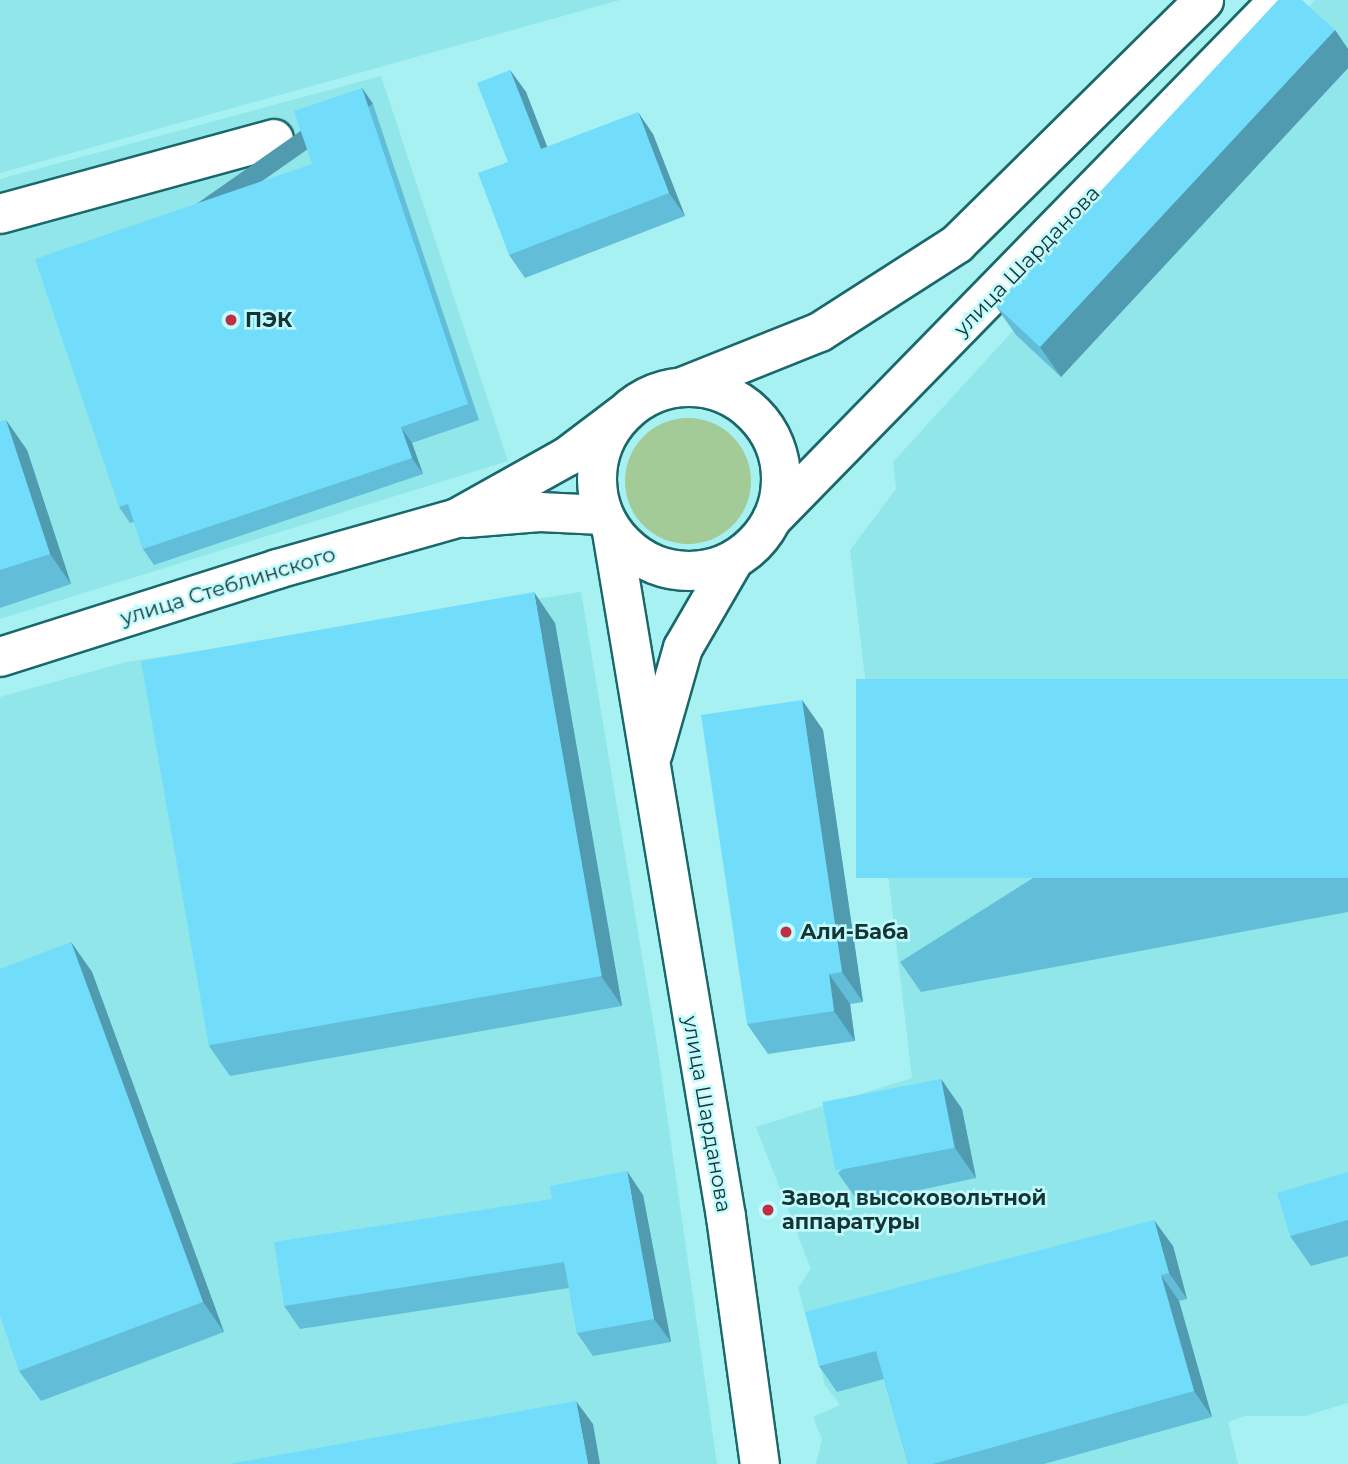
<!DOCTYPE html>
<meta charset="utf-8">
<style>
body{margin:0}
#map{position:relative;width:1348px;height:1464px;overflow:hidden;background:#a8f1f3;font-family:Montserrat,sans-serif}
div>[style]{position:absolute}
.built>*{inset:0;background:#91e6e9}
.green>*{inset:0;background:#a3cb97}
.round{border-radius:50%}
.roads{filter:drop-shadow(2px 0 #1a686b) drop-shadow(-2px 0 #1a686b) drop-shadow(0 2px #1a686b) drop-shadow(0 -2px #1a686b)}
.minor>*{height:38px;margin:-19px;padding:0 19px;transform-origin:19px;border-radius:19px;background:#fff}
.major>*{height:38px;margin:-19px;padding:0 19px;transform-origin:19px;border-radius:19px;background:#fff}
.major>.ring{margin:-19px;padding:0;box-sizing:content-box;background:none;border:38px solid #fff;border-radius:50%}
.wall>*{inset:0;background:#62bed8}
.shaded-wall>*{inset:0;background:#509bb0;transform-origin:0 0}
.building>*{inset:0;background:#72ddfb;transform-origin:0 0}
.dots>*{width:19px;height:19px;translate:-50% -50%;box-sizing:border-box;border:4px solid #c2fbfd;border-radius:50%}
span{translate:-50% -50%;white-space:nowrap;text-align:center;line-height:1.15;-webkit-text-stroke:5px #c2fbfd;paint-order:stroke}
.street-label{font-size:21px;color:#153435}
.poi-label{font-size:21px;color:#153435;font-weight:700}
.left{translate:0 -50%;text-align:left}
</style>
<div id="map">
<div class="built">
<div style="clip-path:polygon(0 0,620px 0,0 173px)"></div>
<div style="clip-path:polygon(1315px 0,1348px 0,1348px 1403px,1305px 1416px,1245px 1416px,1228px 1422px,1238px 1464px,816px 1464px,822px 1439px,813px 1417px,840px 1405px,825px 1385px,798px 1288px,811px 1269px,756px 1127px,912px 1078px,850px 550px,896px 489px,893px 462px)"></div>
<div style="clip-path:polygon(381px 76px,508px 461px,0 619px,0 179px)"></div>
<div style="clip-path:polygon(581px 592px,657px 1045px,717px 1464px,0 1464px,0 697px,126px 662px)"></div>
</div>
<div class="green">
<div class="round" style="left:625px;top:418px;width:126px;height:126px"></div>
</div>
<div class="roads">
<div class="minor">
<div style="left:0;top:214px;width:284px;rotate:-15.3deg"></div>
<div style="left:466px;top:518px;width:74px;rotate:-4.6deg"></div>
<div style="left:540px;top:512px;width:62px;rotate:2.8deg"></div>
<div style="left:0;top:657px;width:291px;rotate:-17.6deg"></div>
<div style="left:277px;top:569px;width:187px;rotate:-15.8deg"></div>
<div style="left:457px;top:518px;width:127px;rotate:-29.2deg"></div>
<div style="left:568px;top:456px;width:68px;rotate:-37.2deg"></div>
</div>
<div class="major">
<div style="left:685px;top:386px;width:145px;rotate:-21.8deg"></div>
<div style="left:820px;top:332px;width:163px;rotate:-32.7deg"></div>
<div style="left:957px;top:244px;width:347px;rotate:-44.6deg"></div>
<div class="ring" style="left:597px;top:387px;width:146px;height:146px"></div>
<div style="left:772px;top:519px;width:726px;rotate:-45.67deg"></div>
<div style="left:612px;top:532px;width:694px;rotate:80.55deg"></div>
<div style="left:726px;top:1217px;width:249px;rotate:82.2deg"></div>
<div style="left:653px;top:753px;width:109px;rotate:-74.1deg"></div>
<div style="left:683px;top:648px;width:102px;rotate:-59.9deg"></div>
</div>
</div>
<div class="wall">
<div style="clip-path:polygon(1335px 30px,1348px 49px,1348px 68px,1061px 377px,1016px 335px,995px 305px)"></div>
<div style="clip-path:polygon(510px 70px,526px 92px,547px 147px,653px 134px,685px 216px,525px 278px,509px 255px,508px 162px)"></div>
<div style="clip-path:polygon(362px 88px,373px 104px,479px 420px,412px 443px,423px 474px,154px 565px,143px 549px,134px 522px,130px 523px,119px 507px,312px 164px)"></div>
<div style="clip-path:polygon(6px 420px,27px 450px,71px 584px,0 608px,0 422px)"></div>
<div style="clip-path:polygon(555px 623px,622px 1006px,230px 1076px,209px 1046px)"></div>
<div style="clip-path:polygon(1348px 679px,1348px 912px,921px 992px,900px 962px)"></div>
<div style="clip-path:polygon(802px 700px,823px 730px,863px 1002px,850px 1004px,855px 1041px,768px 1054px,747px 1024px)"></div>
<div style="clip-path:polygon(71px 942px,92px 972px,224px 1332px,41px 1401px,19px 1371px)"></div>
<div style="clip-path:polygon(941px 1079px,962px 1109px,976px 1178px,859px 1203px,838px 1173px)"></div>
<div style="clip-path:polygon(1348px 1172px,1348px 1256px,1311px 1266px,1290px 1236px)"></div>
<div style="clip-path:polygon(643px 1195px,671px 1342px,593px 1356px,577px 1333px,569px 1288px,300px 1329px,284px 1306px)"></div>
<div style="clip-path:polygon(1173px 1246px,1187px 1299px,1179px 1301px,1212px 1417px,1044px 1464px,908px 1464px,884px 1379px,837px 1392px,819px 1366px)"></div>
</div>
<div class="shaded-wall">
<div style="clip-path:polygon(1335px 30px,1348px 49px,1348px 68px,1061px 377px,1040px 347px)"></div>
<div style="clip-path:polygon(510px 70px,526px 92px,557px 172px,541px 149px)"></div>
<div style="left:362px;top:88px;width:19px;height:333px;rotate:55deg"></div>
<div style="clip-path:polygon(638px 112px,653px 134px,685px 216px,669px 193px)"></div>
<div style="clip-path:polygon(6px 420px,27px 450px,71px 584px,50px 554px)"></div>
<div style="clip-path:polygon(401px 427px,412px 443px,423px 474px,412px 458px)"></div>
<div style="clip-path:polygon(534px 592px,555px 623px,622px 1006px,601px 976px)"></div>
<div style="clip-path:polygon(802px 700px,823px 730px,863px 1002px,842px 972px)"></div>
<div style="clip-path:polygon(71px 942px,92px 972px,224px 1332px,203px 1302px)"></div>
<div style="clip-path:polygon(829px 974px,850px 1004px,855px 1041px,834px 1011px)"></div>
<div style="clip-path:polygon(941px 1079px,962px 1109px,976px 1178px,955px 1148px)"></div>
<div style="clip-path:polygon(627px 1171px,643px 1195px,671px 1342px,654px 1319px)"></div>
<div style="clip-path:polygon(1154px 1220px,1173px 1246px,1187px 1299px,1169px 1273px)"></div>
<div style="clip-path:polygon(1161px 1275px,1179px 1301px,1212px 1417px,1194px 1391px)"></div>
<div style="clip-path:polygon(576px 1401px,593px 1424px,600px 1464px,588px 1464px)"></div>
</div>
<div class="building">
<div style="clip-path:polygon(1278px 0,1302px 0,1335px 30px,1040px 347px,995px 305px)"></div>
<div style="clip-path:polygon(510px 70px,541px 149px,638px 112px,669px 193px,509px 255px,478px 173px,508px 162px,477px 83px)"></div>
<div style="clip-path:polygon(362px 88px,468px 404px,401px 427px,412px 458px,143px 549px,128px 504px,119px 507px,35px 259px,312px 164px,294px 111px)"></div>
<div style="clip-path:polygon(6px 420px,50px 554px,0 570px,0 422px)"></div>
<div style="left:534px;top:592px;width:390px;height:399px;rotate:80deg"></div>
<div style="left:1348px;top:679px;width:199px;height:492px;rotate:90deg"></div>
<div style="clip-path:polygon(802px 700px,842px 972px,829px 974px,834px 1011px,747px 1024px,701px 715px)"></div>
<div style="clip-path:polygon(71px 942px,203px 1302px,19px 1371px,0 1316px,0 969px)"></div>
<div style="left:941px;top:1079px;width:70px;height:121px;rotate:79deg"></div>
<div style="clip-path:polygon(627px 1171px,654px 1319px,577px 1333px,564px 1262px,284px 1306px,274px 1242px,552px 1199px,550px 1186px)"></div>
<div style="clip-path:polygon(1348px 1172px,1348px 1220px,1290px 1236px,1277px 1193px)"></div>
<div style="clip-path:polygon(1154px 1220px,1169px 1273px,1161px 1275px,1194px 1391px,933px 1464px,908px 1464px,876px 1351px,819px 1366px,805px 1312px)"></div>
<div style="clip-path:polygon(576px 1401px,588px 1464px,229px 1464px)"></div>
</div>
<div class="dots">
<div style="left:231px;top:320px;background:#bf2f42"></div>
<div style="left:786px;top:932px;background:#bf2f42"></div>
<div style="left:768px;top:1210px;background:#bf2f42"></div>
</div>
<div class="street-label">
<span style="left:1027px;top:261px;rotate:-46deg">улица Шарданова</span>
<span style="left:228px;top:586px;rotate:-17deg">улица Стеблинского</span>
<span style="left:707px;top:1114px;rotate:80deg">улица Шарданова</span>
</div>
<div class="poi-label">
<span class="left" style="left:245px;top:320px">ПЭК</span>
<span class="left" style="left:800px;top:932px">Али-Баба</span>
<span class="left" style="left:782px;top:1210px">Завод высоковольтной<br>аппаратуры</span>
</div>
</div>
